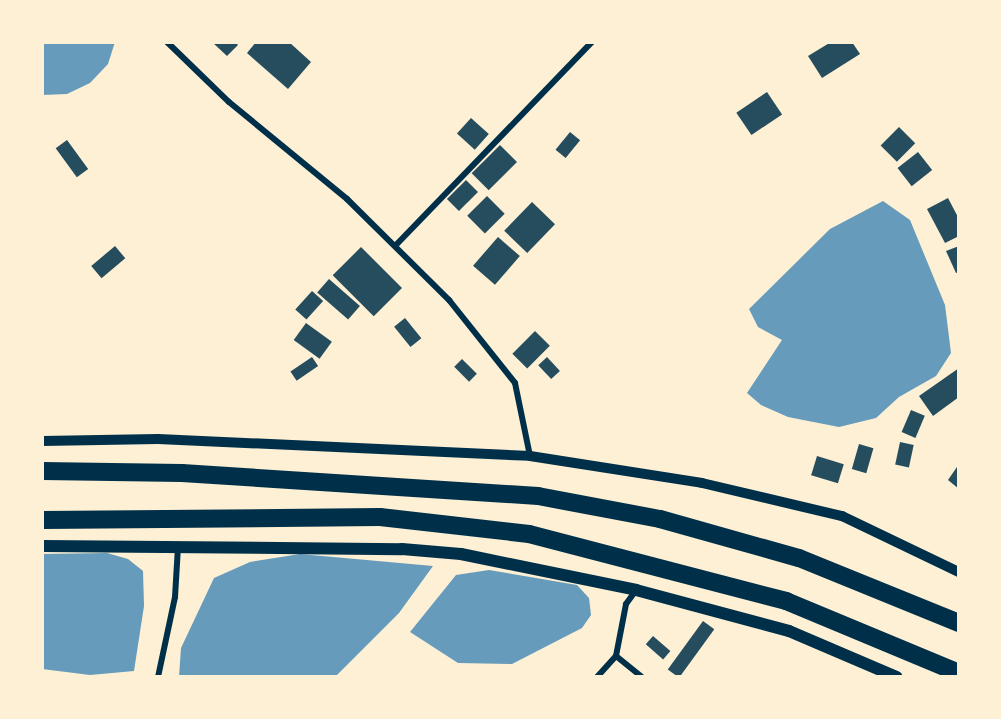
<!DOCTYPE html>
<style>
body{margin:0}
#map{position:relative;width:1001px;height:719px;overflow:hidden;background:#fdf0d5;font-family:Commissioner,sans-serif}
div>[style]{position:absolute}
.water>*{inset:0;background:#669bbc}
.building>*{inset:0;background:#264d5e;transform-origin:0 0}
.minor>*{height:6px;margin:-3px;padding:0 3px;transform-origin:3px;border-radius:3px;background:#003049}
.tertiary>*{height:10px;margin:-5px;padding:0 5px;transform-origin:5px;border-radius:5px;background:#003049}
.secondary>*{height:12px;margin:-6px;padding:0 6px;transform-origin:6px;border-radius:6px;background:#003049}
.motorway>*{height:18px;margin:-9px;padding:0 9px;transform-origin:9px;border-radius:9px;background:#003049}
span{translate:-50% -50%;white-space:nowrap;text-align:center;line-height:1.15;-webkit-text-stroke:6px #fdf0d5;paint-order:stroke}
.frame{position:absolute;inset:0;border:44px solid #fdf0d5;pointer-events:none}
</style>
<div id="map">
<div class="water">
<div style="clip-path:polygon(42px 42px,115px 42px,108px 64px,90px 83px,67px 94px,42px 95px)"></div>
<div style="clip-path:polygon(883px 201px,910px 220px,945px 305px,951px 353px,936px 376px,899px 397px,876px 418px,839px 427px,788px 417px,761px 405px,747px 393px,782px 340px,758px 327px,749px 309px,830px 229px)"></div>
<div style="clip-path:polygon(107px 553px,128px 559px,143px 571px,144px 606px,134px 671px,90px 675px,42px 669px,42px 554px)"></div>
<div style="clip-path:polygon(300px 554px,433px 566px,399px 613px,335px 677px,179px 677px,181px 648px,214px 578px,250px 562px)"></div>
<div style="clip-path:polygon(489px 570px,577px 585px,589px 598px,591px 615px,582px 628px,512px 664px,458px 663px,410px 632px,456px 575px)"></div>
</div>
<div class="building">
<div style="clip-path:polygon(212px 42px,235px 42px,238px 45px,227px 56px)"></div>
<div style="clip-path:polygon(256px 42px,289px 42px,311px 62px,288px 89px,247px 53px)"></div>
<div style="clip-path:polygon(831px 42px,852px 42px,860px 54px,822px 78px,808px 56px)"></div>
<div style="left:767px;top:92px;width:27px;height:37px;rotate:56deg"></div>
<div style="left:471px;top:118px;width:24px;height:21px;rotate:42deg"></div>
<div style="left:899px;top:127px;width:23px;height:26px;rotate:45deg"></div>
<div style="left:570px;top:132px;width:13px;height:23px;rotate:39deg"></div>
<div style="left:67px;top:140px;width:36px;height:14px;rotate:54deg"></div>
<div style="left:500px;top:145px;width:24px;height:40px;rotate:45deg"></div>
<div style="left:918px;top:152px;width:23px;height:26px;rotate:52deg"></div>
<div style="left:466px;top:180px;width:17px;height:27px;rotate:45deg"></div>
<div style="left:487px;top:196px;width:25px;height:28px;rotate:45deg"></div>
<div style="clip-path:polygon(948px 198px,959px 219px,959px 236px,945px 243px,927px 209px)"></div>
<div style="left:532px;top:202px;width:32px;height:40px;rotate:44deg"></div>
<div style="left:498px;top:237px;width:29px;height:38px;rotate:41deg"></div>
<div style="left:115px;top:246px;width:16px;height:31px;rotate:50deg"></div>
<div style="clip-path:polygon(959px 246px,959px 272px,956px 273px,946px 251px)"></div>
<div style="left:361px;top:247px;width:58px;height:40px;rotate:45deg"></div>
<div style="left:329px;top:279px;width:41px;height:18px;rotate:41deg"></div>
<div style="left:312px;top:291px;width:15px;height:25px;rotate:42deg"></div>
<div style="left:405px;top:318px;width:26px;height:14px;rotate:51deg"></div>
<div style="left:306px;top:323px;width:32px;height:21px;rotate:36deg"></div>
<div style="left:535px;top:331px;width:21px;height:32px;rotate:45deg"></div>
<div style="left:312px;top:357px;width:11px;height:26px;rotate:56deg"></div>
<div style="left:547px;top:357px;width:19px;height:12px;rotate:47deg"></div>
<div style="left:462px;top:359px;width:21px;height:11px;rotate:45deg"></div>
<div style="clip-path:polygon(959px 368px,959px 397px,933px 416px,919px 396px)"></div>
<div style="left:911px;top:410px;width:15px;height:24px;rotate:23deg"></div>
<div style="left:900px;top:442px;width:14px;height:23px;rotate:12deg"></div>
<div style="left:859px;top:444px;width:15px;height:26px;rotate:16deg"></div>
<div style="left:817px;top:456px;width:28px;height:20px;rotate:17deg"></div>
<div style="clip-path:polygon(959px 464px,959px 489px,948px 480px)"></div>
<div style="left:703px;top:621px;width:14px;height:60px;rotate:36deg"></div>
<div style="left:653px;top:636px;width:23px;height:11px;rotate:41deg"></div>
</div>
<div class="minor">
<div style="left:167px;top:42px;width:86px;rotate:44.1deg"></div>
<div style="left:229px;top:102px;width:153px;rotate:39.4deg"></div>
<div style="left:347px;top:199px;width:144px;rotate:44.7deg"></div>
<div style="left:449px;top:300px;width:106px;rotate:51.5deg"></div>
<div style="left:515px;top:383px;width:75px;rotate:78.4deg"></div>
<div style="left:395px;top:246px;width:284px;rotate:-46deg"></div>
<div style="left:616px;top:656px;width:33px;rotate:39deg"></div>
<div style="left:158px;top:677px;width:82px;rotate:-78deg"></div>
<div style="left:175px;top:597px;width:50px;rotate:-86.6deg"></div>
<div style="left:597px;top:677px;width:28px;rotate:-48deg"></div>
<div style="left:616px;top:656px;width:53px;rotate:-79.1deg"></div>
<div style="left:626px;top:604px;width:17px;rotate:-54deg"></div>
</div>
<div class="tertiary">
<div style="left:42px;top:441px;width:116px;rotate:-1deg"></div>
<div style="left:158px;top:439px;width:372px;rotate:2.6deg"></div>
<div style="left:530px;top:456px;width:174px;rotate:8.9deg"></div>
<div style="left:702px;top:483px;width:144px;rotate:13.3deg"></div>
<div style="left:842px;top:516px;width:130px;rotate:25.6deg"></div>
</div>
<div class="secondary">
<div style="left:42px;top:546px;width:360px;rotate:0.5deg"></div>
<div style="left:402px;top:549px;width:59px;rotate:4.8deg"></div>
<div style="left:461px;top:554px;width:179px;rotate:11.6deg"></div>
<div style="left:636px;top:590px;width:158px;rotate:15deg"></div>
<div style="left:789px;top:631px;width:117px;rotate:23.1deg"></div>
</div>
<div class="motorway">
<div style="left:42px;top:471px;width:140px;rotate:0.8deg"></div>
<div style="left:182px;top:473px;width:357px;rotate:3.7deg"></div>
<div style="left:538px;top:496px;width:124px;rotate:10.7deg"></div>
<div style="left:660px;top:519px;width:144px;rotate:15.7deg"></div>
<div style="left:799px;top:558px;width:173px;rotate:22.1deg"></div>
<div style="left:42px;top:520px;width:338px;rotate:-0.5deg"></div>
<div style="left:380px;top:517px;width:150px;rotate:6.5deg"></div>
<div style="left:529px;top:534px;width:266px;rotate:14.6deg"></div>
<div style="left:786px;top:601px;width:187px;rotate:22.6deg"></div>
</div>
<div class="frame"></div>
</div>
